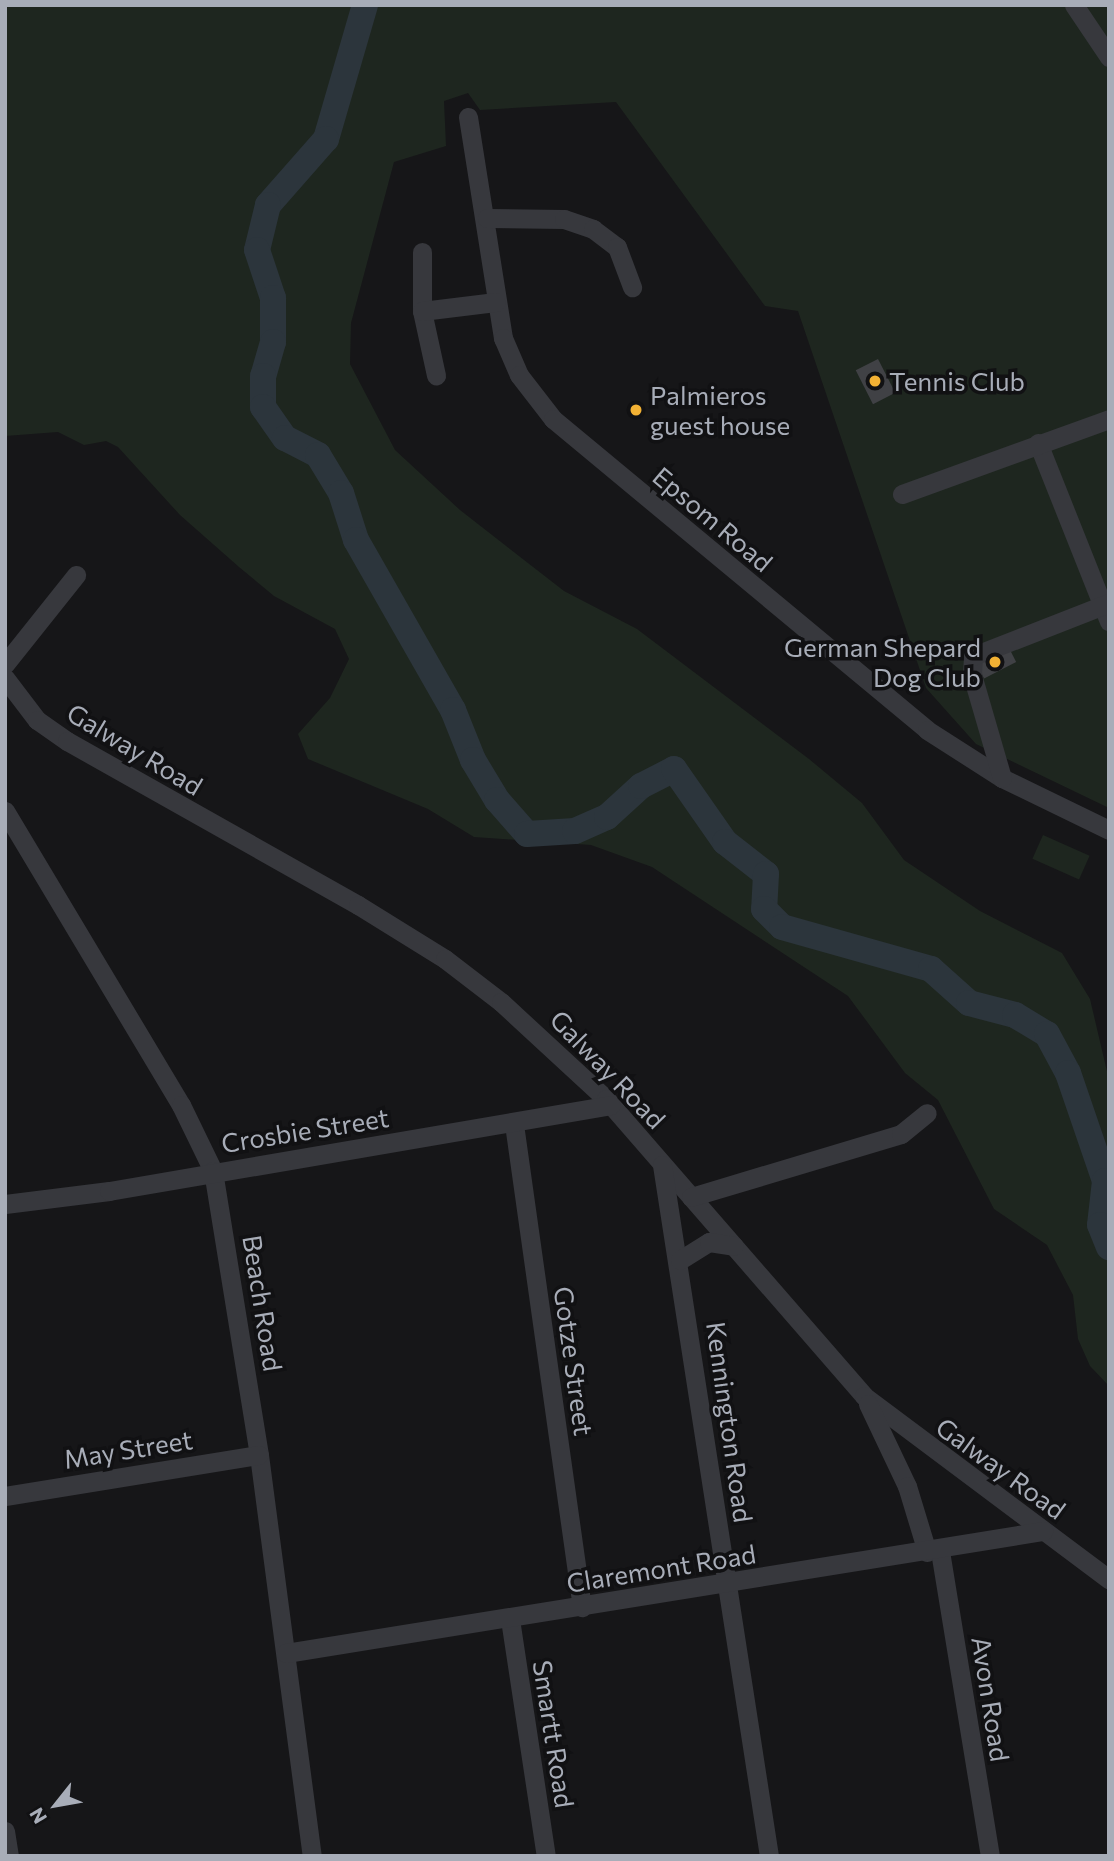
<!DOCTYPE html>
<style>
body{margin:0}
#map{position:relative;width:1114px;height:1861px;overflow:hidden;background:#161618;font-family:Commissioner,sans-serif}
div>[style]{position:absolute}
.green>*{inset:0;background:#1e261f;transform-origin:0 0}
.river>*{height:26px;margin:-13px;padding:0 13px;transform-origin:13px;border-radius:13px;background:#2c353c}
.building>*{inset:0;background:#404145;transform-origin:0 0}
.minor>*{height:19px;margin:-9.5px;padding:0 9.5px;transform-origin:9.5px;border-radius:9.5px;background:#37383d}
.dots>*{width:19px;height:19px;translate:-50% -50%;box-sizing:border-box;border:4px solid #111113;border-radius:50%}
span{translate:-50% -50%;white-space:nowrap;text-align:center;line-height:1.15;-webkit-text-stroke:7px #111113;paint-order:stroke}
.poi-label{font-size:26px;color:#a8adb8}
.left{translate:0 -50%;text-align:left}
.right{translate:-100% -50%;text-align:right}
.street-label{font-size:26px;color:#a8adb8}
.frame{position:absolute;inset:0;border:7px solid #a8adb8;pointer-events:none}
.north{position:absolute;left:21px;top:1770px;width:70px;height:70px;-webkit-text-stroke:5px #111113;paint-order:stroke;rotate:239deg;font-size:19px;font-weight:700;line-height:28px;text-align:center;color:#a8adb8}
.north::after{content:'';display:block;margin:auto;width:24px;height:32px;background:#a8adb8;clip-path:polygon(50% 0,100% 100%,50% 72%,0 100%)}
</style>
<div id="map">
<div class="green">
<div style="clip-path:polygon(5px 5px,1109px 5px,1109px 808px,976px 744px,926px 688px,798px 311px,765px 306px,616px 102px,480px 110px,468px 93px,444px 101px,446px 146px,394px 162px,351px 323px,350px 364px,395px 450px,460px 510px,564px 591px,637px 629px,809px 759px,862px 803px,904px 860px,980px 911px,1062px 953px,1090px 999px,1109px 1080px,1109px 1386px,1090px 1366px,1078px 1339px,1073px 1295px,1047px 1245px,994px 1209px,938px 1100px,905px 1073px,848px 996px,652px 867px,591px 845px,474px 837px,428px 809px,308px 759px,298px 734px,330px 698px,349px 659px,335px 629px,274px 596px,239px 567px,180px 515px,118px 447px,106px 441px,84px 445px,58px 432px,5px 436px)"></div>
<div style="left:1043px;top:835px;width:51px;height:26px;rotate:24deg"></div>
</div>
<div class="river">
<div style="left:365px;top:5px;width:140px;rotate:106.2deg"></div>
<div style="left:326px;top:139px;width:88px;rotate:131.3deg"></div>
<div style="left:268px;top:205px;width:46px;rotate:103.7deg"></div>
<div style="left:257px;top:250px;width:51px;rotate:71.6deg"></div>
<div style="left:273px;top:298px;width:44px;rotate:90deg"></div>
<div style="left:273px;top:342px;width:35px;rotate:106deg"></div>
<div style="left:263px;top:376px;width:31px;rotate:90deg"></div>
<div style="left:263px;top:407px;width:38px;rotate:55deg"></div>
<div style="left:285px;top:438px;width:37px;rotate:27deg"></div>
<div style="left:318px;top:455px;width:44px;rotate:58.8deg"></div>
<div style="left:341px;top:493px;width:49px;rotate:72.3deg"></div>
<div style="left:356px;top:540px;width:196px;rotate:60.3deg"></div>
<div style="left:453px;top:710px;width:54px;rotate:68.2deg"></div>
<div style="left:473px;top:760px;width:47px;rotate:59deg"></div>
<div style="left:497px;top:800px;width:45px;rotate:48.6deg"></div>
<div style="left:527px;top:834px;width:48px;rotate:-3.6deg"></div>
<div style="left:575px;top:831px;width:35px;rotate:-24deg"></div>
<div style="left:607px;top:817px;width:46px;rotate:-42.4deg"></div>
<div style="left:641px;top:786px;width:37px;rotate:-27deg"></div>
<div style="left:674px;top:769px;width:89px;rotate:55.1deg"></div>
<div style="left:725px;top:842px;width:52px;rotate:38deg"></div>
<div style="left:766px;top:874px;width:35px;rotate:93deg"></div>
<div style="left:764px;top:909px;width:25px;rotate:45deg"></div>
<div style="left:782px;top:927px;width:155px;rotate:15.7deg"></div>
<div style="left:931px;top:969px;width:51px;rotate:41.8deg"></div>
<div style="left:969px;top:1003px;width:48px;rotate:14.6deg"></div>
<div style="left:1015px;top:1015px;width:37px;rotate:31deg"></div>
<div style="left:1047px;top:1034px;width:44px;rotate:61.7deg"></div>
<div style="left:1068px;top:1073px;width:114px;rotate:71.1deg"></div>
<div style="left:1105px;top:1181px;width:44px;rotate:96.5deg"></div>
<div style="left:1100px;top:1225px;width:24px;rotate:68deg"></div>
</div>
<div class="building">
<div style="left:878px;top:359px;width:38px;height:25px;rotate:63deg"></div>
<div style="left:1008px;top:646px;width:18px;height:36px;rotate:63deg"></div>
</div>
<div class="minor">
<div style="left:1074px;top:5px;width:63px;rotate:56.1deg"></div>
<div style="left:468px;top:117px;width:224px;rotate:81deg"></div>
<div style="left:503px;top:338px;width:40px;rotate:66.6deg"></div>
<div style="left:519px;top:375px;width:56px;rotate:52.3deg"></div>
<div style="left:553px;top:419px;width:486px;rotate:39.7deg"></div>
<div style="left:927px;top:730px;width:89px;rotate:32.6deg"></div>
<div style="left:1002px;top:778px;width:119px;rotate:25.9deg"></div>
<div style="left:487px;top:218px;width:77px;rotate:0.7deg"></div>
<div style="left:564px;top:219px;width:31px;rotate:19deg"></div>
<div style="left:593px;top:229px;width:30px;rotate:37deg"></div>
<div style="left:617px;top:247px;width:43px;rotate:69.4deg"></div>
<div style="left:422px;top:252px;width:59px;rotate:90deg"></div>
<div style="left:422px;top:311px;width:66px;rotate:77.7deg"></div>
<div style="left:422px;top:311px;width:74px;rotate:-7deg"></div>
<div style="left:1038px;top:443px;width:192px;rotate:68.3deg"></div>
<div style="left:902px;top:494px;width:220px;rotate:-19.9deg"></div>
<div style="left:5px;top:664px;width:114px;rotate:-51.4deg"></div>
<div style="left:5px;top:678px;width:53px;rotate:52.7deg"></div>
<div style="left:37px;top:720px;width:37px;rotate:35deg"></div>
<div style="left:67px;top:741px;width:334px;rotate:29.4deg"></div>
<div style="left:358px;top:905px;width:102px;rotate:31.8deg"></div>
<div style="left:445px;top:959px;width:71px;rotate:37.5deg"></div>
<div style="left:501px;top:1002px;width:143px;rotate:42.7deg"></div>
<div style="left:606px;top:1099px;width:393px;rotate:49deg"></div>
<div style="left:864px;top:1396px;width:306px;rotate:36.8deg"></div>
<div style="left:1002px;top:778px;width:107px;rotate:-106.2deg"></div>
<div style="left:972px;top:675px;width:19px;rotate:-87deg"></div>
<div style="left:973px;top:656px;width:146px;rotate:-21.3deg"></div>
<div style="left:5px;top:811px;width:343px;rotate:59.1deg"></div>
<div style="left:181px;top:1105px;width:73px;rotate:64.1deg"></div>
<div style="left:213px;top:1171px;width:288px;rotate:80.8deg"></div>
<div style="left:259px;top:1455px;width:404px;rotate:82.5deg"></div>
<div style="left:514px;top:1124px;width:488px;rotate:82deg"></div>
<div style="left:662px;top:1165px;width:699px;rotate:81.2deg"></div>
<div style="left:691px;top:1197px;width:219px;rotate:-16.7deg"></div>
<div style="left:901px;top:1134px;width:33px;rotate:-39deg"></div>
<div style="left:5px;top:1204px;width:105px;rotate:-7.1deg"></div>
<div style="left:109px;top:1191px;width:509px;rotate:-9.72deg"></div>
<div style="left:680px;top:1260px;width:34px;rotate:-32deg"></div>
<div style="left:709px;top:1242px;width:25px;rotate:9deg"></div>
<div style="left:868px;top:1404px;width:91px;rotate:64.6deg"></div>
<div style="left:907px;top:1486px;width:69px;rotate:73.1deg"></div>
<div style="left:5px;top:1496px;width:257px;rotate:-9.2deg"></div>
<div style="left:940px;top:1551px;width:309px;rotate:80.7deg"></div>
<div style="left:510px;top:1619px;width:240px;rotate:81.4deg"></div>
<div style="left:286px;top:1653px;width:767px;rotate:-9.16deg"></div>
<div style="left:5px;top:1831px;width:25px;rotate:81deg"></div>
</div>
<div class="dots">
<div style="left:875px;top:381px;background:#f2b134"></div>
<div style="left:636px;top:410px;background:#f2b134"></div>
<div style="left:995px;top:662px;background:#f2b134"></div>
</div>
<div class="poi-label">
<span class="left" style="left:889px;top:381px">Tennis Club</span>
<span class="left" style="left:650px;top:410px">Palmieros<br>guest house</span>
<span class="right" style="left:981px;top:662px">German Shepard<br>Dog Club</span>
</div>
<div class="street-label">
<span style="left:713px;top:519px;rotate:40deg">Epsom Road</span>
<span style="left:135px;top:749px;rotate:31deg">Galway Road</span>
<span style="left:608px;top:1069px;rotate:46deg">Galway Road</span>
<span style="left:305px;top:1130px;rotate:-9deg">Crosbie Street</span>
<span style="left:263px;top:1303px;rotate:81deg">Beach Road</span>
<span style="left:574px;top:1361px;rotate:82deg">Gotze Street</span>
<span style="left:730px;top:1422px;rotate:82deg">Kennington Road</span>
<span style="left:128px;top:1449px;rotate:-9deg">May Street</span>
<span style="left:1001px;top:1468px;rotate:36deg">Galway Road</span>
<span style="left:661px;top:1568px;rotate:-9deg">Claremont Road</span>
<span style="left:991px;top:1699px;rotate:81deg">Avon Road</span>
<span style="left:554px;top:1734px;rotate:81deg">Smartt Road</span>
</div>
<div class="frame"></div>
<div class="north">N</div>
</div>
